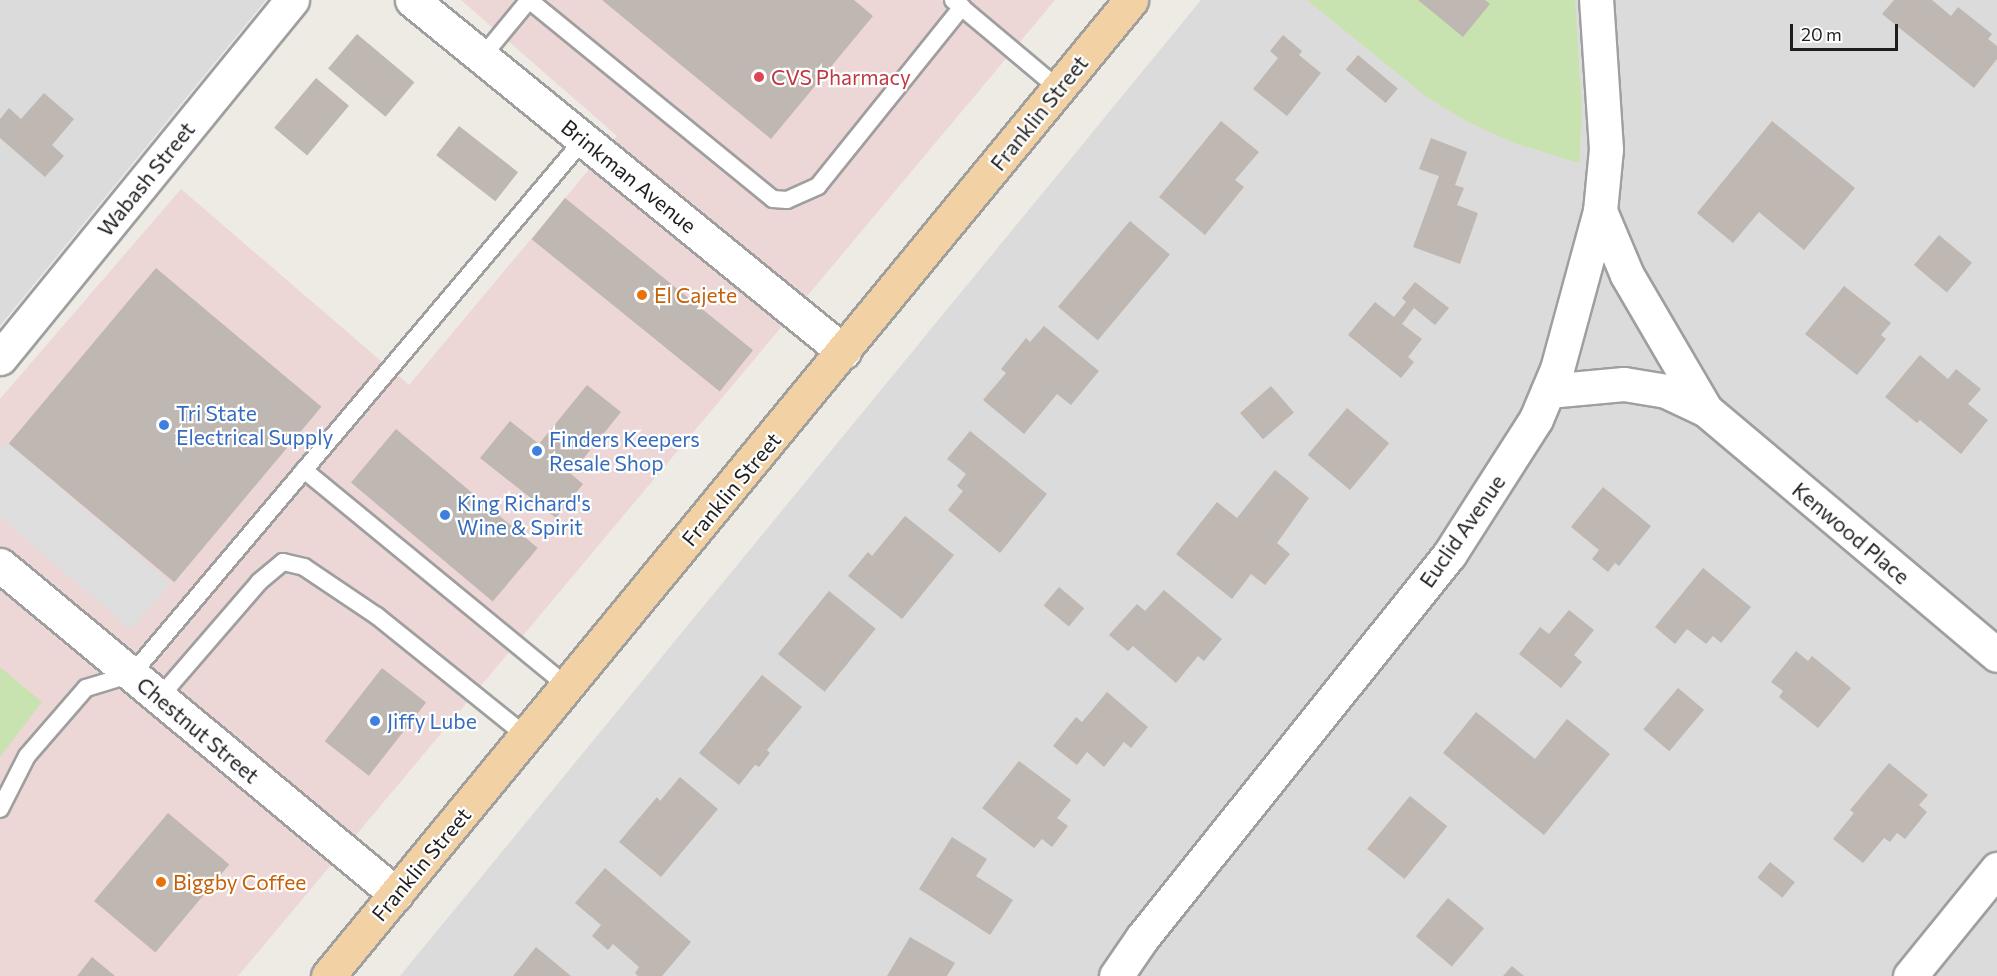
<!DOCTYPE html>
<style>
body{margin:0}
#map{position:relative;width:1997px;height:976px;overflow:hidden;background:#eeebe5;font-family:Commissioner,sans-serif}
div>[style]{position:absolute}
.residential>*{inset:0;background:#dcdbdb}
.commercial>*{inset:0;background:#edd6d6}
.grass>*{inset:0;background:#c9e3b0}
.parking>*{inset:0;background:#dedede}
.building>*{inset:0;background:#beb7b2;transform-origin:0 0}
.roads{filter:drop-shadow(2px 0 #9f9f9f) drop-shadow(-2px 0 #9f9f9f) drop-shadow(0 2px #9f9f9f) drop-shadow(0 -2px #9f9f9f)}
.lane>*{height:16px;margin:-8px;padding:0 8px;transform-origin:8px;border-radius:8px;background:#fff}
.street>*{height:33px;margin:-16.5px;padding:0 16.5px;transform-origin:16.5px;border-radius:16.5px;background:#fff}
.primary>*{height:33px;margin:-16.5px;padding:0 16.5px;transform-origin:16.5px;border-radius:16.5px;background:#f2d1a5}
.dots>*{width:16px;height:16px;translate:-50% -50%;box-sizing:border-box;border:3px solid #fff;border-radius:50%}
span{translate:-50% -50%;white-space:nowrap;text-align:center;line-height:1.15;-webkit-text-stroke:4.5px #fff;paint-order:stroke}
.health-label{font-size:21px;color:#be3a42}
.left{translate:0 -50%;text-align:left}
.street-label{font-size:21px;color:#1e1e1e}
.food-label{font-size:21px;color:#c56008}
.shop-label{font-size:21px;color:#366cbe}
.scale{position:absolute;left:1790px;top:24px;width:108px;height:27px;box-sizing:border-box;border:3px solid #1e1e1e;border-top:0;padding-left:8px;font-size:18px;line-height:21px;white-space:nowrap;color:#1e1e1e;-webkit-text-stroke:4px #fff;paint-order:stroke}
</style>
<div id="map">
<div class="residential">
<div style="clip-path:polygon(0 0,266px 0,0 326px)"></div>
<div style="clip-path:polygon(1201px 0,1997px 0,1997px 976px,400px 976px)"></div>
</div>
<div class="commercial">
<div style="clip-path:polygon(461px 0,1055px 0,238px 976px,0 976px,0 399px,181px 189px,409px 385px,617px 136px)"></div>
</div>
<div class="grass">
<div style="clip-path:polygon(1307px 0,1575px 0,1582px 112px,1579px 163px,1514px 143px,1470px 123px,1428px 98px)"></div>
<div style="clip-path:polygon(0 667px,42px 702px,0 757px)"></div>
</div>
<div class="parking">
<div style="clip-path:polygon(7px 442px,171px 583px,131px 630px,0 517px,0 450px)"></div>
</div>
<div class="building">
<div style="clip-path:polygon(602px 0,854px 0,873px 16px,771px 139px)"></div>
<div style="clip-path:polygon(1418px 0,1485px 0,1490px 4px,1463px 37px)"></div>
<div style="clip-path:polygon(1894px 0,1932px 0,1951px 16px,1958px 7px,1992px 34px,1988px 39px,1997px 46px,1997px 59px,1974px 88px,1882px 14px)"></div>
<div style="left:357px;top:34px;width:75px;height:45px;rotate:40deg"></div>
<div style="clip-path:polygon(1283px 35px,1302px 51px,1299px 55px,1321px 73px,1287px 116px,1253px 89px,1278px 58px,1270px 51px)"></div>
<div style="left:1358px;top:55px;width:52px;height:19px;rotate:40deg"></div>
<div style="left:316px;top:78px;width:43px;height:65px;rotate:40deg"></div>
<div style="clip-path:polygon(44px 93px,74px 119px,52px 145px,64px 156px,45px 177px,0 138px,0 119px,9px 108px,21px 119px)"></div>
<div style="clip-path:polygon(1221px 121px,1259px 152px,1235px 180px,1244px 187px,1205px 235px,1159px 197px)"></div>
<div style="clip-path:polygon(1772px 121px,1855px 188px,1804px 250px,1759px 212px,1733px 243px,1697px 213px)"></div>
<div style="left:459px;top:126px;width:75px;height:37px;rotate:38deg"></div>
<div style="clip-path:polygon(1431px 138px,1467px 152px,1455px 185px,1464px 188px,1457px 205px,1478px 213px,1460px 264px,1413px 247px,1439px 176px,1419px 169px)"></div>
<div style="left:565px;top:198px;width:242px;height:53px;rotate:39deg"></div>
<div style="left:1130px;top:221px;width:52px;height:112px;rotate:40deg"></div>
<div style="left:1939px;top:235px;width:43px;height:39px;rotate:40deg"></div>
<div style="left:156px;top:268px;width:216px;height:229px;rotate:40deg"></div>
<div style="clip-path:polygon(1415px 282px,1449px 308px,1435px 325px,1414px 308px,1402px 324px,1422px 339px,1408px 357px,1414px 362px,1401px 378px,1348px 335px,1375px 302px,1394px 317px,1406px 302px,1402px 298px)"></div>
<div style="clip-path:polygon(1844px 286px,1891px 323px,1881px 335px,1886px 339px,1857px 375px,1805px 334px)"></div>
<div style="clip-path:polygon(1044px 326px,1099px 371px,1071px 405px,1057px 394px,1024px 434px,983px 400px,1006px 373px,1001px 369px,1026px 338px,1030px 342px)"></div>
<div style="clip-path:polygon(1920px 355px,1948px 379px,1956px 369px,1981px 389px,1968px 404px,1988px 420px,1961px 454px,1920px 420px,1917px 423px,1885px 397px)"></div>
<div style="clip-path:polygon(587px 385px,621px 412px,571px 474px,583px 484px,556px 518px,480px 458px,510px 421px,539px 444px)"></div>
<div style="left:1271px;top:386px;width:35px;height:41px;rotate:49deg"></div>
<div style="left:1347px;top:408px;width:55px;height:61px;rotate:40deg"></div>
<div style="left:396px;top:429px;width:185px;height:70px;rotate:40deg"></div>
<div style="clip-path:polygon(970px 431px,1047px 494px,1000px 553px,948px 510px,963px 491px,957px 486px,966px 474px,947px 459px)"></div>
<div style="clip-path:polygon(1275px 470px,1309px 498px,1277px 543px,1290px 554px,1265px 585px,1251px 574px,1232px 599px,1176px 554px,1217px 502px,1237px 518px)"></div>
<div style="clip-path:polygon(1603px 487px,1651px 526px,1619px 566px,1615px 563px,1608px 572px,1592px 559px,1599px 550px,1571px 527px)"></div>
<div style="clip-path:polygon(905px 516px,954px 555px,902px 619px,848px 576px,868px 552px,872px 556px)"></div>
<div style="clip-path:polygon(1703px 568px,1751px 607px,1721px 643px,1713px 636px,1706px 644px,1687px 629px,1675px 644px,1655px 627px)"></div>
<div style="left:1059px;top:587px;width:33px;height:24px;rotate:40deg"></div>
<div style="clip-path:polygon(1164px 590px,1222px 639px,1204px 661px,1198px 656px,1176px 683px,1133px 646px,1128px 651px,1109px 635px,1137px 604px,1145px 611px)"></div>
<div style="left:829px;top:591px;width:60px;height:81px;rotate:39deg"></div>
<div style="clip-path:polygon(1569px 610px,1594px 630px,1574px 655px,1582px 662px,1561px 688px,1519px 654px,1540px 627px,1549px 634px)"></div>
<div style="clip-path:polygon(1796px 651px,1808px 661px,1812px 656px,1851px 688px,1818px 728px,1779px 697px,1783px 691px,1771px 682px)"></div>
<div style="left:382px;top:668px;width:56px;height:93px;rotate:38deg"></div>
<div style="clip-path:polygon(762px 675px,802px 707px,767px 750px,770px 753px,759px 767px,755px 765px,739px 785px,699px 753px)"></div>
<div style="left:1678px;top:688px;width:34px;height:54px;rotate:40deg"></div>
<div style="clip-path:polygon(1107px 692px,1148px 727px,1131px 748px,1124px 742px,1104px 767px,1087px 752px,1077px 765px,1053px 746px,1076px 717px,1082px 722px)"></div>
<div style="clip-path:polygon(1476px 712px,1535px 759px,1567px 719px,1610px 754px,1544px 835px,1443px 753px)"></div>
<div style="clip-path:polygon(1019px 761px,1071px 800px,1057px 818px,1068px 826px,1052px 847px,1042px 839px,1034px 848px,982px 808px)"></div>
<div style="clip-path:polygon(1889px 763px,1928px 795px,1919px 805px,1927px 812px,1905px 839px,1897px 833px,1890px 842px,1884px 838px,1863px 863px,1833px 839px,1854px 813px,1850px 810px)"></div>
<div style="clip-path:polygon(680px 777px,718px 809px,661px 877px,619px 842px,657px 797px,660px 801px)"></div>
<div style="left:1410px;top:796px;width:48px;height:68px;rotate:39deg"></div>
<div style="left:168px;top:813px;width:80px;height:115px;rotate:40deg"></div>
<div style="clip-path:polygon(952px 837px,987px 859px,976px 876px,1013px 900px,990px 935px,919px 889px)"></div>
<div style="left:1770px;top:862px;width:32px;height:20px;rotate:39deg"></div>
<div style="clip-path:polygon(605px 868px,691px 942px,662px 976px,638px 976px,635px 973px,639px 967px,613px 944px,608px 950px,592px 936px,601px 925px,575px 903px)"></div>
<div style="left:1448px;top:898px;width:47px;height:50px;rotate:40deg"></div>
<div style="clip-path:polygon(910px 937px,955px 963px,947px 976px,887px 976px)"></div>
<div style="clip-path:polygon(536px 947px,571px 976px,513px 976px)"></div>
<div style="clip-path:polygon(92px 957px,115px 976px,77px 976px)"></div>
<div style="clip-path:polygon(1512px 966px,1524px 976px,1503px 976px)"></div>
</div>
<div class="roads">
<div class="lane">
<div style="left:529px;top:0;width:315px;rotate:39.2deg"></div>
<div style="left:773px;top:199px;width:14px;rotate:4deg"></div>
<div style="left:787px;top:200px;width:34px;rotate:-24deg"></div>
<div style="left:818px;top:186px;width:230px;rotate:-51.2deg"></div>
<div style="left:953px;top:0;width:137px;rotate:40deg"></div>
<div style="left:482px;top:57px;width:74px;rotate:-50.5deg"></div>
<div style="left:304px;top:470px;width:342px;rotate:39.4deg"></div>
<div style="left:159px;top:698px;width:153px;rotate:-49.2deg"></div>
<div style="left:259px;top:582px;width:31px;rotate:-40deg"></div>
<div style="left:283px;top:562px;width:22px;rotate:13deg"></div>
<div style="left:304px;top:567px;width:88px;rotate:33.9deg"></div>
<div style="left:377px;top:616px;width:191px;rotate:38.8deg"></div>
<div style="left:0;top:809px;width:59px;rotate:-63deg"></div>
<div style="left:27px;top:756px;width:90px;rotate:-49.1deg"></div>
<div style="left:86px;top:688px;width:48px;rotate:-16.9deg"></div>
<div style="left:132px;top:674px;width:700px;rotate:-49.81deg"></div>
</div>
<div class="street">
<div style="left:412px;top:0;width:557px;rotate:39.17deg"></div>
<div style="left:1600px;top:211px;width:69px;rotate:67.1deg"></div>
<div style="left:1627px;top:275px;width:156px;rotate:59.7deg"></div>
<div style="left:1706px;top:410px;width:380px;rotate:40.1deg"></div>
<div style="left:0;top:358px;width:462px;rotate:-50.8deg"></div>
<div style="left:1548px;top:391px;width:76px;rotate:-5.3deg"></div>
<div style="left:1624px;top:384px;width:43px;rotate:9.5deg"></div>
<div style="left:1666px;top:391px;width:44px;rotate:25.4deg"></div>
<div style="left:0;top:565px;width:515px;rotate:39.72deg"></div>
<div style="left:1116px;top:976px;width:46px;rotate:-55.6deg"></div>
<div style="left:1142px;top:938px;width:491px;rotate:-51.3deg"></div>
<div style="left:1449px;top:555px;width:161px;rotate:-57.4deg"></div>
<div style="left:1536px;top:419px;width:54px;rotate:-67.2deg"></div>
<div style="left:1557px;top:369px;width:164px;rotate:-74.8deg"></div>
<div style="left:1600px;top:211px;width:62px;rotate:-84.5deg"></div>
<div style="left:1606px;top:149px;width:149px;rotate:-93.8deg"></div>
<div style="left:1910px;top:976px;width:138px;rotate:-50.9deg"></div>
</div>
<div class="primary">
<div style="left:328px;top:976px;width:1264px;rotate:-50.55deg"></div>
</div>
</div>
<div class="dots">
<div style="left:759px;top:77px;background:#e0444e"></div>
<div style="left:642px;top:295px;background:#e8710a"></div>
<div style="left:164px;top:425px;background:#3f7fe0"></div>
<div style="left:537px;top:451px;background:#3f7fe0"></div>
<div style="left:445px;top:515px;background:#3f7fe0"></div>
<div style="left:375px;top:721px;background:#3f7fe0"></div>
<div style="left:161px;top:882px;background:#e8710a"></div>
</div>
<div class="health-label">
<span class="left" style="left:771px;top:77px">CVS Pharmacy</span>
</div>
<div class="street-label">
<span style="left:1039px;top:113px;rotate:-51deg">Franklin Street</span>
<span style="left:629px;top:176px;rotate:39deg">Brinkman Avenue</span>
<span style="left:146px;top:179px;rotate:-51deg">Wabash Street</span>
<span style="left:731px;top:489px;rotate:-50deg">Franklin Street</span>
<span style="left:1462px;top:531px;rotate:-55deg">Euclid Avenue</span>
<span style="left:1851px;top:533px;rotate:40deg">Kenwood Place</span>
<span style="left:198px;top:730px;rotate:40deg">Chestnut Street</span>
<span style="left:421px;top:864px;rotate:-50deg">Franklin Street</span>
</div>
<div class="food-label">
<span class="left" style="left:654px;top:295px">El Cajete</span>
<span class="left" style="left:173px;top:882px">Biggby Coffee</span>
</div>
<div class="shop-label">
<span class="left" style="left:176px;top:425px">Tri State<br>Electrical Supply</span>
<span class="left" style="left:549px;top:451px">Finders Keepers<br>Resale Shop</span>
<span class="left" style="left:457px;top:515px">King Richard's<br>Wine &amp; Spirit</span>
<span class="left" style="left:387px;top:721px">Jiffy Lube</span>
</div>
<div class="scale">20 m</div>
</div>
